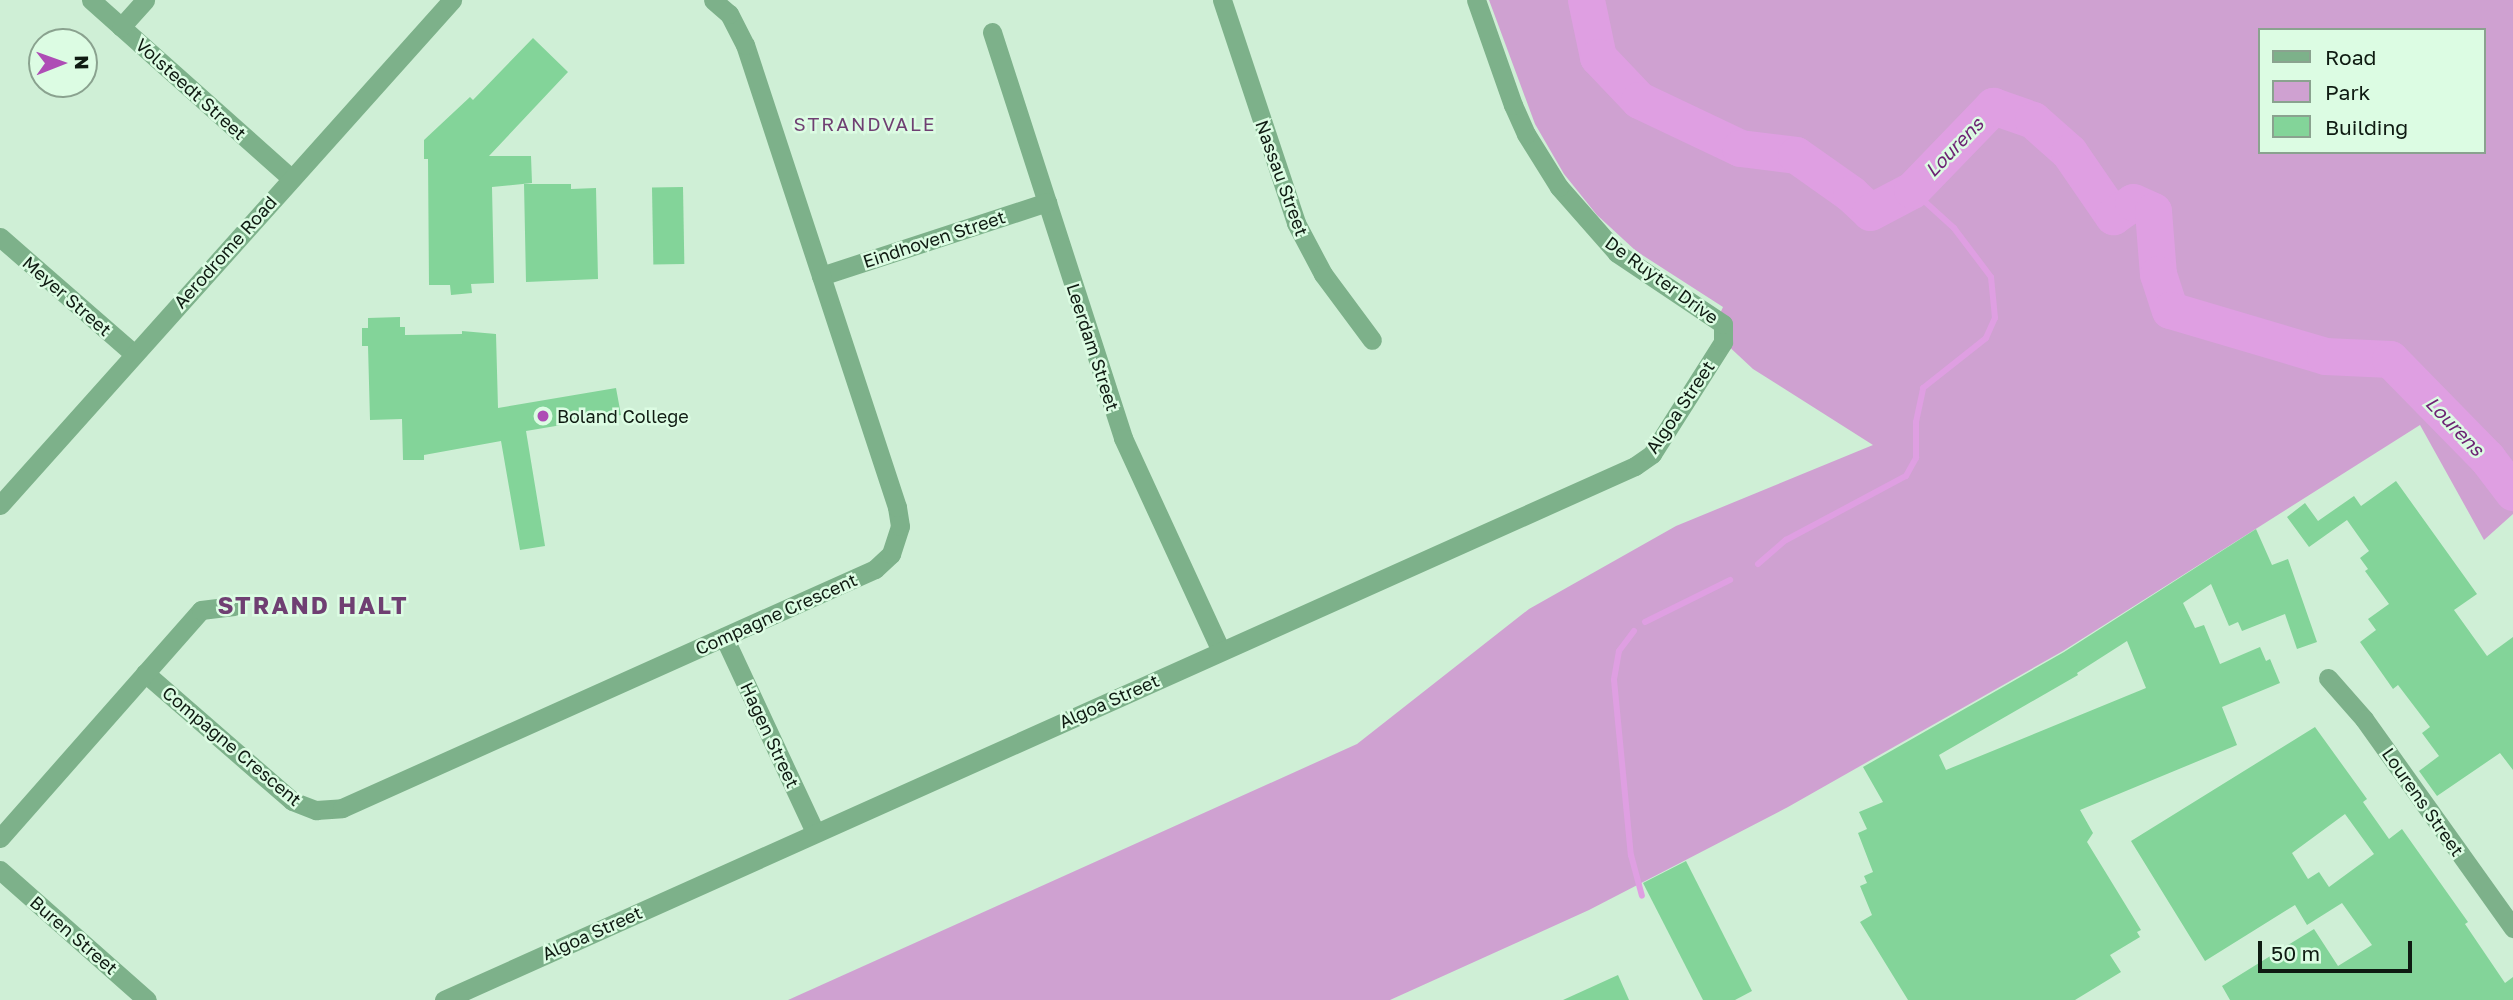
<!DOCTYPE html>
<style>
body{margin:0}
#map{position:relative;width:2513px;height:1000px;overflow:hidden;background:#cfefd6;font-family:"Golos Text",sans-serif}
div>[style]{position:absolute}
.green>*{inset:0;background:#cfa1d1}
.stream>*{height:6px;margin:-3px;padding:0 3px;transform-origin:3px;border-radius:3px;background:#df9fe2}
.river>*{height:37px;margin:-18.5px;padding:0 18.5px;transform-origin:18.5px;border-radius:18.5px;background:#df9fe2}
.building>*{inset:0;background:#83d499;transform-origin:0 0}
.minor>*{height:19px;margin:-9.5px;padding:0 9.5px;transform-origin:9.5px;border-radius:9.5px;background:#7db18a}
.dots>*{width:19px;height:19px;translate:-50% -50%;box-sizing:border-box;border:4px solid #dcfce3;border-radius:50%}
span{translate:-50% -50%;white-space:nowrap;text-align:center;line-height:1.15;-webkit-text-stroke:5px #dcfce3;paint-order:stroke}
.street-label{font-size:18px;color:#0f1b12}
.poi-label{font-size:18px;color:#0f1b12}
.left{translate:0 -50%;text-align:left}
.neighbourhood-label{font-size:19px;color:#6f3f72;letter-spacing:2px}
.water-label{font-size:19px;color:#6d2373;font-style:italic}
.district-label{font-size:24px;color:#6f3f72;font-weight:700;letter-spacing:2px}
.legend{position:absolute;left:2258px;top:28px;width:228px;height:126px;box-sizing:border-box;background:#dcfce3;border:2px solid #8aa28f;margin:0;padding:9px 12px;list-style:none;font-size:21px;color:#0f1b12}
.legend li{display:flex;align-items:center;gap:14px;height:35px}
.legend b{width:35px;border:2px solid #8aa28f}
.north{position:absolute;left:28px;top:28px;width:70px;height:70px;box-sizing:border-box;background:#dcfce3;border:2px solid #8aa28f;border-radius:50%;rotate:89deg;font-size:19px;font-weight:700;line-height:28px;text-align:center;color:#0f1b12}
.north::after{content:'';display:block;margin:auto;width:24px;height:32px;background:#ae4db5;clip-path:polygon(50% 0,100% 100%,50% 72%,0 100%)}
.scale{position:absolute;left:2258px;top:941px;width:154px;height:32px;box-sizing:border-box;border:4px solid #0f1b12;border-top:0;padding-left:9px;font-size:21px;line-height:24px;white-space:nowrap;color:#0f1b12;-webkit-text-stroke:5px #dcfce3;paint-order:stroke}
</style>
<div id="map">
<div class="green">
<div style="clip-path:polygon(evenodd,1489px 0,2513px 0,2513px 514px,2484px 540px,2420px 425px,2063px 651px,1788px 807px,1589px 910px,1390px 1000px,788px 1000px,1357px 744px,1529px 609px,1676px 526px,1873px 445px,1753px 369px,1723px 341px,1718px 318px,1723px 307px,1636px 251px,1597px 215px,1564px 174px,1535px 124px,1489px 0,2259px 30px,2483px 30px,2483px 152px,2259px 152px,2259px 30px)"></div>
</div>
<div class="stream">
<div style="left:1758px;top:564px;width:37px;rotate:-41deg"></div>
<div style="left:1786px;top:540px;width:136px;rotate:-28.1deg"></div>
<div style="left:1906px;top:476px;width:21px;rotate:-61deg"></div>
<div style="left:1916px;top:458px;width:36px;rotate:-90deg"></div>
<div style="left:1916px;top:422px;width:35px;rotate:-78deg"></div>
<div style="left:1923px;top:388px;width:80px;rotate:-38.4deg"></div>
<div style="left:1986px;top:338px;width:22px;rotate:-66deg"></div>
<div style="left:1995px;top:318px;width:41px;rotate:-95.6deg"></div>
<div style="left:1991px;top:277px;width:61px;rotate:-127.1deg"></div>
<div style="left:1954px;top:228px;width:57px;rotate:-137.9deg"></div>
<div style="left:1645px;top:622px;width:95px;rotate:-26.3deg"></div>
<div style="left:1634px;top:631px;width:25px;rotate:127deg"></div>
<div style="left:1619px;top:651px;width:29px;rotate:100deg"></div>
<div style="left:1614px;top:680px;width:176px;rotate:84.5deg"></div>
<div style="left:1631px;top:855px;width:42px;rotate:75deg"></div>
</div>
<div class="river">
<div style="left:1586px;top:0;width:58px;rotate:78.1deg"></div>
<div style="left:1598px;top:57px;width:59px;rotate:46.4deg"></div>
<div style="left:1639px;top:100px;width:112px;rotate:25.4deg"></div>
<div style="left:1740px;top:148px;width:56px;rotate:7.1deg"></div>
<div style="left:1796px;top:155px;width:67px;rotate:35.3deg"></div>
<div style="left:1851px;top:194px;width:26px;rotate:43deg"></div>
<div style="left:1870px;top:212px;width:47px;rotate:-27.6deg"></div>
<div style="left:1912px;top:190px;width:117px;rotate:-46deg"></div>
<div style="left:1993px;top:106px;width:42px;rotate:19.3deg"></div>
<div style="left:2033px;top:120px;width:48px;rotate:41.6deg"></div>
<div style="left:2069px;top:152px;width:78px;rotate:55.5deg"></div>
<div style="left:2113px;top:216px;width:24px;rotate:-35deg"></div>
<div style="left:2133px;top:202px;width:22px;rotate:24deg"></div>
<div style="left:2153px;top:211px;width:63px;rotate:85.5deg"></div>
<div style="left:2158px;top:274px;width:38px;rotate:72deg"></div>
<div style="left:2170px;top:310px;width:162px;rotate:16.5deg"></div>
<div style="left:2325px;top:356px;width:65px;rotate:2.6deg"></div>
<div style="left:2390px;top:359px;width:139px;rotate:45.6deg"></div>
<div style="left:2487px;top:458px;width:43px;rotate:52.6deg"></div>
</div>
<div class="building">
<div style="clip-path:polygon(533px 38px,568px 72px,489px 156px,531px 156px,532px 183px,492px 187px,494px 283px,471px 284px,472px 293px,451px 295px,450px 285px,429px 285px,428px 159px,424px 159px,424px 140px,470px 97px,473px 100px)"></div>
<div style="clip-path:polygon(524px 184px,571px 184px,571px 189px,596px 188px,598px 279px,526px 282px)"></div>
<div style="left:683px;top:187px;width:77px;height:31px;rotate:89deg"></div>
<div style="clip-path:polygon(400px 317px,400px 327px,405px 327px,405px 335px,462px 334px,462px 331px,496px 334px,498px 408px,616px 388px,621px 415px,526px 431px,545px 546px,520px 550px,501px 441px,424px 455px,424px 460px,403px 460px,402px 419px,370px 420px,368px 346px,362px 346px,362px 328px,368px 328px,368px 318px)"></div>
<div style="clip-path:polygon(2396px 481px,2477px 594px,2454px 610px,2487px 656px,2513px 637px,2513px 770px,2500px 753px,2437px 796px,2419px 771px,2439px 756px,2422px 733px,2430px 727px,2398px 685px,2393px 689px,2360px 642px,2376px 630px,2368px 619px,2389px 604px,2365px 571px,2368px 569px,2360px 558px,2369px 551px,2347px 520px,2309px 547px,2287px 517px,2305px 503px,2318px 521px,2354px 496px,2361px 506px)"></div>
<div style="clip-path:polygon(evenodd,2256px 529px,2272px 565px,2288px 559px,2317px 642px,2297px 649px,2285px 614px,2242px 631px,2238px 622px,2229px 626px,2211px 584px,2183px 603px,2195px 628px,2204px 625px,2220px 664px,2260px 647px,2266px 661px,2270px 659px,2280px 683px,2222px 707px,2237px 745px,2080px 810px,2093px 833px,2087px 842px,2141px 930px,2137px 932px,2140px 937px,2110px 955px,2121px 972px,2075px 1000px,1908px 1000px,1860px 922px,1872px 915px,1860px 886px,1867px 883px,1864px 876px,1873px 872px,1858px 833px,1867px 829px,1859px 812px,1883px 802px,1863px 767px,2064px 652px,2256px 529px,2127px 641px,2146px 688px,1946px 770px,1939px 755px,2078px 675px,2077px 673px,2127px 641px)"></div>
<div style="clip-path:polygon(evenodd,2315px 727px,2367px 799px,2363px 802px,2389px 839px,2402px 829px,2468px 922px,2465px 924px,2505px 983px,2513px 977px,2513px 1000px,2230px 1000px,2222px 986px,2314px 929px,2338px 966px,2372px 945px,2342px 903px,2307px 925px,2295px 905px,2205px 961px,2131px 841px,2315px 727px,2345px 814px,2374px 854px,2329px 887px,2319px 872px,2308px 879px,2292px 853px,2345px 814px)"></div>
<div style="clip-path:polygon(1686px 861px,1752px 991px,1735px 1000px,1703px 1000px,1643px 883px)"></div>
<div style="clip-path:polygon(1618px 975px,1629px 1000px,1563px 1000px)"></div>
</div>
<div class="minor">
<div style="left:91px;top:0;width:268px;rotate:41.7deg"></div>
<div style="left:1222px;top:0;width:235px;rotate:71.6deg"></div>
<div style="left:1296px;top:223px;width:58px;rotate:62.1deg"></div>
<div style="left:1323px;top:274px;width:82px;rotate:53.4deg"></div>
<div style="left:121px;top:27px;width:36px;rotate:-48deg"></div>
<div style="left:992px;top:32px;width:427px;rotate:72.1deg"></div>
<div style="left:1123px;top:438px;width:234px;rotate:65.3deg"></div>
<div style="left:0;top:237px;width:178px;rotate:41.1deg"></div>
<div style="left:821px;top:276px;width:238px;rotate:-18.1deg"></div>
<div style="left:0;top:505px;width:678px;rotate:-48.17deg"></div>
<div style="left:724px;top:637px;width:215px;rotate:65deg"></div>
<div style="left:145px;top:673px;width:195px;rotate:41deg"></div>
<div style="left:292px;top:801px;width:26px;rotate:21deg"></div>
<div style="left:316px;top:810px;width:26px;rotate:-4deg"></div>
<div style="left:342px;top:808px;width:584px;rotate:-24.15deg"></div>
<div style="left:875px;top:569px;width:22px;rotate:-43deg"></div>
<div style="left:891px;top:554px;width:29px;rotate:-72deg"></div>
<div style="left:900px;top:526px;width:19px;rotate:-99deg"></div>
<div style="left:897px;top:507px;width:486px;rotate:-108.2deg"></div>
<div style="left:745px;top:45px;width:35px;rotate:-117deg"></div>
<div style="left:729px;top:14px;width:21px;rotate:-139deg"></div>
<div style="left:2328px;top:678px;width:55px;rotate:48.7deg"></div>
<div style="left:2364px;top:719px;width:257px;rotate:54.5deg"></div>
<div style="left:0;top:838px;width:304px;rotate:-48.6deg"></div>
<div style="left:201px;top:610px;width:33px;rotate:-7deg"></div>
<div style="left:0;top:870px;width:196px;rotate:41.5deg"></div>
<div style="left:444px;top:1000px;width:1305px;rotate:-24.15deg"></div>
<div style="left:1635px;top:466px;width:21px;rotate:-35deg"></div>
<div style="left:1652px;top:454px;width:133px;rotate:-57.6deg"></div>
<div style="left:1723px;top:342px;width:18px;rotate:-90deg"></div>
<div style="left:1723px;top:324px;width:128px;rotate:-146.2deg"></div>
<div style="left:1617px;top:253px;width:88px;rotate:-131.3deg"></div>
<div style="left:1559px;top:187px;width:62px;rotate:-121.9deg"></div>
<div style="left:1526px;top:134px;width:32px;rotate:-114deg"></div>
<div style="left:1513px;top:105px;width:111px;rotate:-109.4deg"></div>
</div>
<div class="dots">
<div style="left:543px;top:416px;background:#ae4db5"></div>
</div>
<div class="street-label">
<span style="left:191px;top:89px;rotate:42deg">Volsteedt Street</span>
<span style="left:1282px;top:178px;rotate:70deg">Nassau Street</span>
<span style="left:934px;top:239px;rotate:-18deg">Eindhoven Street</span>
<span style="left:225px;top:252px;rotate:-48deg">Aerodrome Road</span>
<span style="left:1662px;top:280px;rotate:36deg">De Ruyter Drive</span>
<span style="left:67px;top:296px;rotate:41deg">Meyer Street</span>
<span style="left:1093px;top:347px;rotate:72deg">Leerdam Street</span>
<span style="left:1680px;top:407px;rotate:-56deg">Algoa Street</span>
<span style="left:776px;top:614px;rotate:-24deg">Compagne Crescent</span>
<span style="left:1109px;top:701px;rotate:-24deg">Algoa Street</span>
<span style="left:770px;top:735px;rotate:65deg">Hagen Street</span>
<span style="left:232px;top:746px;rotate:40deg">Compagne Crescent</span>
<span style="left:2423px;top:802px;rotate:55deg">Lourens Street</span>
<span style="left:592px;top:933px;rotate:-24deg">Algoa Street</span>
<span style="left:74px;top:935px;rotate:41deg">Buren Street</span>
</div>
<div class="poi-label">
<span class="left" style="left:557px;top:416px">Boland College</span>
</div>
<div class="neighbourhood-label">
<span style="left:865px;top:124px">STRANDVALE</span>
</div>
<div class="water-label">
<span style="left:1954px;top:147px;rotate:-46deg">Lourens</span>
<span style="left:2455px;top:426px;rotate:46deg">Lourens</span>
</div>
<div class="district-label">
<span style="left:313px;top:605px">STRAND HALT</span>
</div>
<ul class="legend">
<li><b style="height:9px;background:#7db18a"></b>Road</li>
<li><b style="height:19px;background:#cfa1d1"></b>Park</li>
<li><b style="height:19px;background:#83d499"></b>Building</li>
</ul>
<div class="north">N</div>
<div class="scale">50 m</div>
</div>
